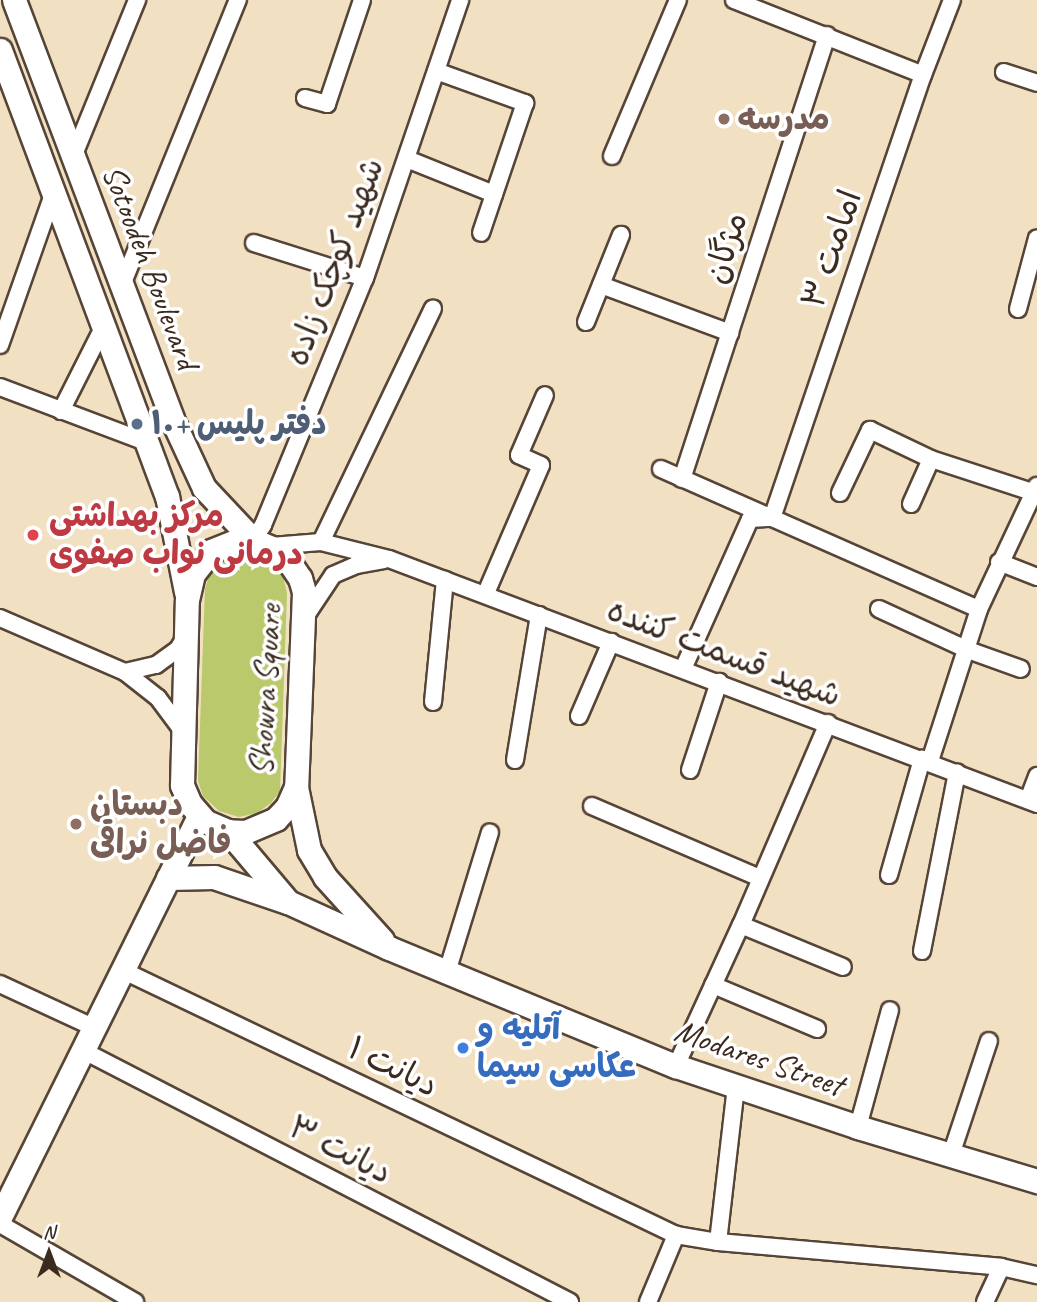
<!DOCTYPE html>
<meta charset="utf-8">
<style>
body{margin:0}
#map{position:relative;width:1037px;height:1302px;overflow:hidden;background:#f2e0c3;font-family:Caveat,"Playpen Sans Arabic",sans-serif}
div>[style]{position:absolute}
.green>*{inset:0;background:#b9c96b}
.roads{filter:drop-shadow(2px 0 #564537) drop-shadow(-2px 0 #564537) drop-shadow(0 2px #564537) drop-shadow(0 -2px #564537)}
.minor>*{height:16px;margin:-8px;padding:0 8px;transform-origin:8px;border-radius:8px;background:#fff}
.secondary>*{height:23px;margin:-11.5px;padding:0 11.5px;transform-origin:11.5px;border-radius:11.5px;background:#fff}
.dots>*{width:19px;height:19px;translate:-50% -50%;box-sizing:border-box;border:4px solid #fff;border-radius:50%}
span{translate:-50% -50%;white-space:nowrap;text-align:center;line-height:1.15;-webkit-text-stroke:7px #fff;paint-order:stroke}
.education-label{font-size:33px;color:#785e54;font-weight:700}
.left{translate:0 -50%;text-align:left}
.street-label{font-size:33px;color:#3b2a1e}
.service-label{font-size:33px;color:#4e5e75;font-weight:700}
.health-label{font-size:33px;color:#be3a42;font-weight:700}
.shop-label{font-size:33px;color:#366cbe;font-weight:700}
.north{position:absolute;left:14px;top:1218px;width:70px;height:70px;-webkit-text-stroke:5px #fff;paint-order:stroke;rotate:0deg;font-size:19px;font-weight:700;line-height:28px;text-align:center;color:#3b2a1e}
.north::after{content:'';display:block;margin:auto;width:24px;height:32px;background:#3b2a1e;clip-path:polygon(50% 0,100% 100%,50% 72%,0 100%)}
</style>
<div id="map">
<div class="green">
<div style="clip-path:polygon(247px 552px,272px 561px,282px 573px,287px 593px,280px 791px,271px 803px,257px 813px,239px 817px,219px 811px,203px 796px,198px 781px,205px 589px,210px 573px,224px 559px)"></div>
</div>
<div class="roads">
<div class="minor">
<div style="left:734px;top:0;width:203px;rotate:21.6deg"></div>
<div style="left:436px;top:71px;width:95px;rotate:19.8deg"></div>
<div style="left:525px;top:103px;width:137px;rotate:108.7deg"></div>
<div style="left:1004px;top:72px;width:35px;rotate:18deg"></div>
<div style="left:305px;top:98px;width:23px;rotate:15deg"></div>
<div style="left:327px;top:104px;width:110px;rotate:-71.4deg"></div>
<div style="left:612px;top:156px;width:169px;rotate:-67.1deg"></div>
<div style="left:73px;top:157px;width:170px;rotate:-67.8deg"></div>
<div style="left:407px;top:159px;width:94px;rotate:21.9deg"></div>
<div style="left:254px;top:243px;width:116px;rotate:17.5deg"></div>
<div style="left:122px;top:285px;width:308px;rotate:-67.9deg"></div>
<div style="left:601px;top:285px;width:138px;rotate:20.4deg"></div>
<div style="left:1018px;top:309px;width:73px;rotate:-75deg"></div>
<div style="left:586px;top:322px;width:94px;rotate:-68.1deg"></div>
<div style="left:0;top:345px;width:162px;rotate:-70.6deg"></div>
<div style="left:0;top:387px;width:158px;rotate:20.7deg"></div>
<div style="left:61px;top:411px;width:95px;rotate:-63.2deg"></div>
<div style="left:661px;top:469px;width:347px;rotate:23.8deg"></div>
<div style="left:682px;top:479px;width:467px;rotate:-71.9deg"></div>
<div style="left:840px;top:493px;width:70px;rotate:-64.5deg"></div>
<div style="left:870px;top:430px;width:68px;rotate:25.4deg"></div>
<div style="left:931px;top:459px;width:106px;rotate:18.1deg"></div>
<div style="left:911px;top:504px;width:49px;rotate:-66deg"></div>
<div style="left:253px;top:540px;width:18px;rotate:-56deg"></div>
<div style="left:263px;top:525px;width:267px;rotate:-67.6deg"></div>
<div style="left:365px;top:278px;width:294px;rotate:-71.1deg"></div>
<div style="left:321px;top:542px;width:259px;rotate:-64.4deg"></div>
<div style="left:271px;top:546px;width:50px;rotate:-4.6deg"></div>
<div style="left:321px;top:542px;width:70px;rotate:14deg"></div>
<div style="left:389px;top:559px;width:693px;rotate:20.71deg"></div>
<div style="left:999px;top:562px;width:41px;rotate:21.5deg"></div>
<div style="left:486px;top:593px;width:139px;rotate:-66.7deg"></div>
<div style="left:541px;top:465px;width:24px;rotate:-156deg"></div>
<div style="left:519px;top:455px;width:65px;rotate:-66.6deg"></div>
<div style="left:879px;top:609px;width:98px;rotate:24.7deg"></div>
<div style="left:968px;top:650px;width:56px;rotate:19.7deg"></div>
<div style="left:0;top:618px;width:136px;rotate:23.4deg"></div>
<div style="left:125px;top:672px;width:42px;rotate:38.2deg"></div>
<div style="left:158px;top:698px;width:44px;rotate:53.4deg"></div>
<div style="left:303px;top:620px;width:54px;rotate:-56.3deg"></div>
<div style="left:333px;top:575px;width:25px;rotate:-23deg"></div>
<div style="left:356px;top:565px;width:28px;rotate:-10deg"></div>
<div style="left:683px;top:669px;width:164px;rotate:-65.9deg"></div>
<div style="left:750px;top:519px;width:22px;rotate:-3deg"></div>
<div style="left:772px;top:518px;width:468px;rotate:-71.2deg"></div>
<div style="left:923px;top:75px;width:80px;rotate:-68.9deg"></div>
<div style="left:125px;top:672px;width:32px;rotate:-13deg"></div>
<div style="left:156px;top:665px;width:27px;rotate:-36deg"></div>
<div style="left:178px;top:649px;width:15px;rotate:-58deg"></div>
<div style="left:433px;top:702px;width:123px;rotate:-84.4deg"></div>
<div style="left:579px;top:716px;width:81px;rotate:-66.6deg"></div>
<div style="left:515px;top:760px;width:147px;rotate:-80.6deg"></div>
<div style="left:930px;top:761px;width:160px;rotate:-72.1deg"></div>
<div style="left:979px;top:609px;width:136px;rotate:-64.8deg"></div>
<div style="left:690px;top:770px;width:93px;rotate:-71.8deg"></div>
<div style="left:1028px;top:800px;width:26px;rotate:-69deg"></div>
<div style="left:592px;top:806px;width:183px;rotate:23.2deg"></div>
<div style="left:889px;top:875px;width:121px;rotate:-74.1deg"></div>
<div style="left:741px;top:925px;width:110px;rotate:22.4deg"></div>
<div style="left:922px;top:951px;width:182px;rotate:-78.9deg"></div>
<div style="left:122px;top:970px;width:614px;rotate:25.56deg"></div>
<div style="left:676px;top:1235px;width:43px;rotate:9.5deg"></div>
<div style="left:718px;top:1242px;width:284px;rotate:5deg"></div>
<div style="left:1001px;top:1267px;width:37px;rotate:13deg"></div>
<div style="left:447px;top:972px;width:146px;rotate:-72.9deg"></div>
<div style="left:0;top:984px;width:105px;rotate:24.9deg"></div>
<div style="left:713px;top:985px;width:113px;rotate:22.9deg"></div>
<div style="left:84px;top:1051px;width:547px;rotate:27.31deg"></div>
<div style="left:676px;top:1066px;width:155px;rotate:-65.3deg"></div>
<div style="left:741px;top:925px;width:220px;rotate:-66.7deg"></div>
<div style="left:858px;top:1127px;width:121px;rotate:-74.7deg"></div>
<div style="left:951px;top:1155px;width:120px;rotate:-71.6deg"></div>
<div style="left:0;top:1224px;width:156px;rotate:30deg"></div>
<div style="left:718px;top:1242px;width:157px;rotate:-83.4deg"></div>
<div style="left:648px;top:1302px;width:73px;rotate:-67.3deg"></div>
<div style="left:985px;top:1302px;width:38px;rotate:-65deg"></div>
</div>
<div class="secondary">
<div style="left:14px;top:0;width:448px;rotate:69.3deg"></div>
<div style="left:172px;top:419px;width:76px;rotate:65.1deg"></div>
<div style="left:204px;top:488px;width:71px;rotate:46.7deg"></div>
<div style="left:0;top:50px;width:476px;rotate:69.5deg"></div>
<div style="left:167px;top:496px;width:98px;rotate:78.8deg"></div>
<div style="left:238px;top:540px;width:15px"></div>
<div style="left:253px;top:540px;width:33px;rotate:23deg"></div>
<div style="left:283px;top:553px;width:30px;rotate:56deg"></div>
<div style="left:300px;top:578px;width:15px;rotate:74deg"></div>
<div style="left:304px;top:592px;width:195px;rotate:92.3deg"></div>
<div style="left:296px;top:787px;width:22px;rotate:114deg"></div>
<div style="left:287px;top:807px;width:16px;rotate:133deg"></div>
<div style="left:276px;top:819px;width:34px;rotate:157deg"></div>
<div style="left:245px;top:832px;width:17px;rotate:-177deg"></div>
<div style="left:228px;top:831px;width:25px;rotate:-157deg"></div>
<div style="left:205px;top:821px;width:23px;rotate:-131deg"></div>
<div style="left:190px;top:804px;width:21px;rotate:-113deg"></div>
<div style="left:182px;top:785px;width:185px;rotate:-88.5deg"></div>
<div style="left:187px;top:600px;width:27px;rotate:-77deg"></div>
<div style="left:193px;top:574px;width:29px;rotate:-52deg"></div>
<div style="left:211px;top:551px;width:29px;rotate:-22deg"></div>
<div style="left:296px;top:787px;width:64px;rotate:78.3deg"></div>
<div style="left:309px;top:850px;width:31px;rotate:59deg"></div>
<div style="left:325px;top:877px;width:85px;rotate:47.9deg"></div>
<div style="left:228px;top:831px;width:93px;rotate:49.8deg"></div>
<div style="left:288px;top:902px;width:111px;rotate:24.5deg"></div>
<div style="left:389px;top:948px;width:310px;rotate:22.4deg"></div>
<div style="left:676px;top:1066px;width:192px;rotate:18.5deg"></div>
<div style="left:858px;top:1127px;width:187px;rotate:16.8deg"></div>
<div style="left:168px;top:878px;width:46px;rotate:-1.2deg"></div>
<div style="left:214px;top:877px;width:77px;rotate:18.9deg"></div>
<div style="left:0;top:1217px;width:448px;rotate:-63.6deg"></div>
</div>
</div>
<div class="dots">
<div style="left:724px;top:119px;background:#8d6e63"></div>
<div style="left:137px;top:424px;background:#5c6f8a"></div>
<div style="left:33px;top:535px;background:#e0444e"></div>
<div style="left:76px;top:824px;background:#8d6e63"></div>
<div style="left:463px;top:1048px;background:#3f7fe0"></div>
</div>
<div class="education-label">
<span class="left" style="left:738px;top:119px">مدرسه</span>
<span class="left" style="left:90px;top:824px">دبستان<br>فاضل نراقی</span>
</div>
<div class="street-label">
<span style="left:726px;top:248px;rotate:-72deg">مژگان</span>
<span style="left:832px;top:249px;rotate:-71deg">امامت ۳</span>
<span style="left:335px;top:262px;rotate:-69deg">شهید کوچک زاده</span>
<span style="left:150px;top:267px;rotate:69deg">Sotoodeh Boulevard</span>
<span style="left:724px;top:653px;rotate:21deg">شهید قسمت کننده</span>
<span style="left:266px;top:690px;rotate:-87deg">Showra Square</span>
<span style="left:759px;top:1058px;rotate:19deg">Modares Street</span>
<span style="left:393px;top:1067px;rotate:26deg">دیانت ۱</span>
<span style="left:340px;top:1150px;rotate:27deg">دیانت ۳</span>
</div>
<div class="service-label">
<span class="left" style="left:151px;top:424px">دفتر پلیس +۱۰</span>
</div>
<div class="health-label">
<span class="left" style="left:49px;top:535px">مرکز بهداشتی<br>درمانی نواب صفوی</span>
</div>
<div class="shop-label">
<span class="left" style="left:477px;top:1048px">آتلیه و<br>عکاسی سیما</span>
</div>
<div class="north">N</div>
</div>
